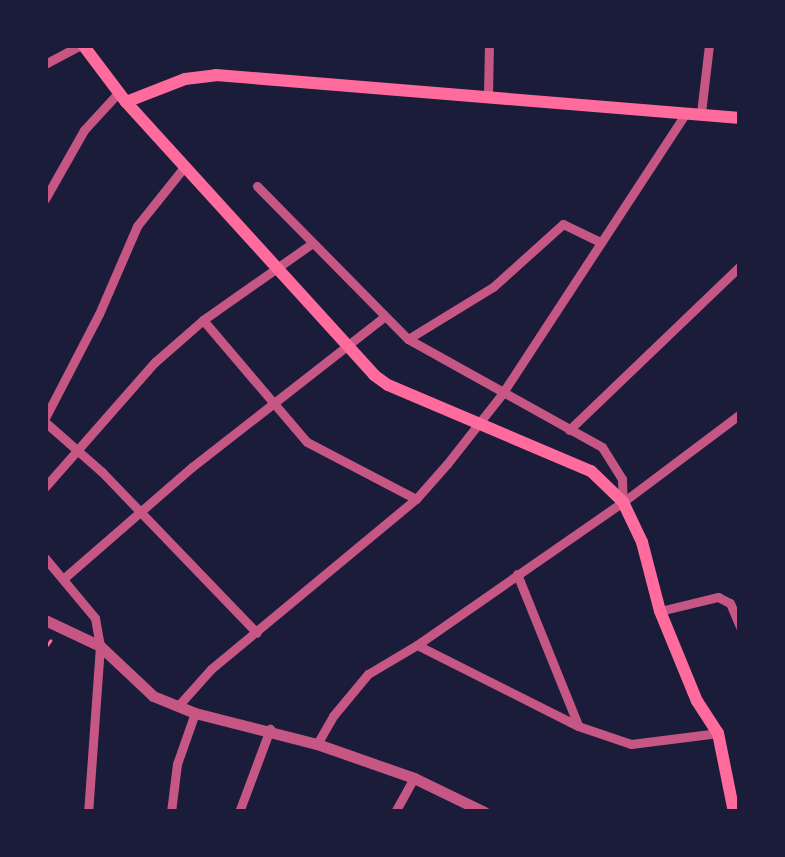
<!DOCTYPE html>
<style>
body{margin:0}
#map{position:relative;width:785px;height:857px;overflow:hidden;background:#1b1b3a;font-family:"Noto Serif",serif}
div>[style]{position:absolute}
.path>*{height:2.5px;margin:-1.25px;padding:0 1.25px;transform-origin:1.25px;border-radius:1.25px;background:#ff6b9d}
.minor>*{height:9px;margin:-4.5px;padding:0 4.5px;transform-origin:4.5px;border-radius:4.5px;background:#c65784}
.tertiary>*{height:11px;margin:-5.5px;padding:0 5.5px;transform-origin:5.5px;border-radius:5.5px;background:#c65784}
.secondary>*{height:12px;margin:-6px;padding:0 6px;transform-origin:6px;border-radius:6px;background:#ff6b9d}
span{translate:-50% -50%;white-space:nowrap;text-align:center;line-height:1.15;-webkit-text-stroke:8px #1b1b3a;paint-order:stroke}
.frame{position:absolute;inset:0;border:48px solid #1b1b3a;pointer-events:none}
</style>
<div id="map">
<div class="path">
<div style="left:45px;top:648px;width:9px;rotate:-54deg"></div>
<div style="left:45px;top:673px;width:45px;rotate:90deg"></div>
</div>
<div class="minor">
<div style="left:45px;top:64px;width:40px;rotate:-28deg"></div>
<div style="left:488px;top:95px;width:50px;rotate:-88.9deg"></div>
<div style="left:701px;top:113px;width:68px;rotate:-83.3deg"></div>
<div style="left:257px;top:186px;width:215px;rotate:45.4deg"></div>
<div style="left:408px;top:339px;width:222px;rotate:29.1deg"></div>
<div style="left:602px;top:447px;width:38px;rotate:58deg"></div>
<div style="left:622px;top:479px;width:23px;rotate:88deg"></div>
<div style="left:45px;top:199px;width:79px;rotate:-60.5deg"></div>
<div style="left:84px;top:130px;width:50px;rotate:-47.4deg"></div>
<div style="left:203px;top:320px;width:160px;rotate:49.6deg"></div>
<div style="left:307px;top:442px;width:123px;rotate:27.6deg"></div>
<div style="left:408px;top:339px;width:100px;rotate:-31.5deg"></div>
<div style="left:493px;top:287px;width:94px;rotate:-42deg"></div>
<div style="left:563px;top:224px;width:41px;rotate:25.9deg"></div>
<div style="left:45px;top:418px;width:117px;rotate:-62.6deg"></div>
<div style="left:99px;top:314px;width:96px;rotate:-66.6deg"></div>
<div style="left:137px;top:226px;width:77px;rotate:-51.3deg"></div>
<div style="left:45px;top:422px;width:76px;rotate:41.3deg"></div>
<div style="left:102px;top:472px;width:223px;rotate:46.1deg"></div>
<div style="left:569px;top:430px;width:237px;rotate:-43.8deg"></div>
<div style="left:45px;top:487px;width:167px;rotate:-48.7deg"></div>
<div style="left:155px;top:362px;width:64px;rotate:-41.2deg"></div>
<div style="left:203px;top:320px;width:132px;rotate:-35.1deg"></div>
<div style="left:45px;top:558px;width:78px;rotate:50.2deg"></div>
<div style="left:95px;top:618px;width:28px;rotate:80deg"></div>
<div style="left:100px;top:646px;width:166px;rotate:94.1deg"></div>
<div style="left:517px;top:574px;width:163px;rotate:68deg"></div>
<div style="left:63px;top:579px;width:171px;rotate:-41deg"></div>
<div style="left:192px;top:467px;width:244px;rotate:-38deg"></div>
<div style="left:660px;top:611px;width:60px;rotate:-13.6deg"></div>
<div style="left:718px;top:597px;width:13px;rotate:27deg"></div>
<div style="left:730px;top:603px;width:26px;rotate:67deg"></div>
<div style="left:417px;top:645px;width:180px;rotate:26.7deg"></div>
<div style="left:578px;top:726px;width:56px;rotate:18.8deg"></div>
<div style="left:631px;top:744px;width:88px;rotate:-7.2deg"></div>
<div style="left:178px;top:706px;width:50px;rotate:-48.3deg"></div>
<div style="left:211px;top:669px;width:266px;rotate:-39.7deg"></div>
<div style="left:416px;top:499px;width:47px;rotate:-48.5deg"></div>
<div style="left:447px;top:464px;width:89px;rotate:-51.8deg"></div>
<div style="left:502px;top:394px;width:336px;rotate:-56.8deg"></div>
<div style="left:317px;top:744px;width:32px;rotate:-60deg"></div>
<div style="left:333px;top:716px;width:55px;rotate:-50.2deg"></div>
<div style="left:368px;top:674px;width:57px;rotate:-30.6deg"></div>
<div style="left:417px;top:645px;width:251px;rotate:-34.8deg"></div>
<div style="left:623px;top:502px;width:146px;rotate:-36.9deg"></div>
<div style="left:171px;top:812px;width:48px;rotate:-82.9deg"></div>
<div style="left:177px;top:764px;width:54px;rotate:-70.6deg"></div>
<div style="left:239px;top:812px;width:89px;rotate:-69.5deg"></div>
<div style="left:395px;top:812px;width:39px;rotate:-61deg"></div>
</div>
<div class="tertiary">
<div style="left:45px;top:620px;width:61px;rotate:25.3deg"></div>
<div style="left:100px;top:646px;width:73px;rotate:43.3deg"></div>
<div style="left:153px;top:696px;width:45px;rotate:22deg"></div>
<div style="left:195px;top:713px;width:126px;rotate:14.3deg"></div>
<div style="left:317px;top:744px;width:103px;rotate:19.3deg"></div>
<div style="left:414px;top:778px;width:78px;rotate:25.9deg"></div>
</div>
<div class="secondary">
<div style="left:83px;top:45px;width:71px;rotate:53deg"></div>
<div style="left:126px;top:102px;width:369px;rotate:47.7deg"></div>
<div style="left:374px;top:375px;width:17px;rotate:36deg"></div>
<div style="left:388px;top:385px;width:220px;rotate:23deg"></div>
<div style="left:591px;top:471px;width:45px;rotate:44.1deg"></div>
<div style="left:623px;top:502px;width:44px;rotate:64.6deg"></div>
<div style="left:642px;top:542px;width:71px;rotate:75.4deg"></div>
<div style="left:660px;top:611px;width:97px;rotate:67.7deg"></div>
<div style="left:697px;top:701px;width:38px;rotate:57deg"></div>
<div style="left:718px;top:733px;width:81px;rotate:78.6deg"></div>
<div style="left:126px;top:102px;width:63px;rotate:-21.3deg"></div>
<div style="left:185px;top:79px;width:31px;rotate:-7deg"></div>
<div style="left:216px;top:75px;width:526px;rotate:4.69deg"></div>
</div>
<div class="frame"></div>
</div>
